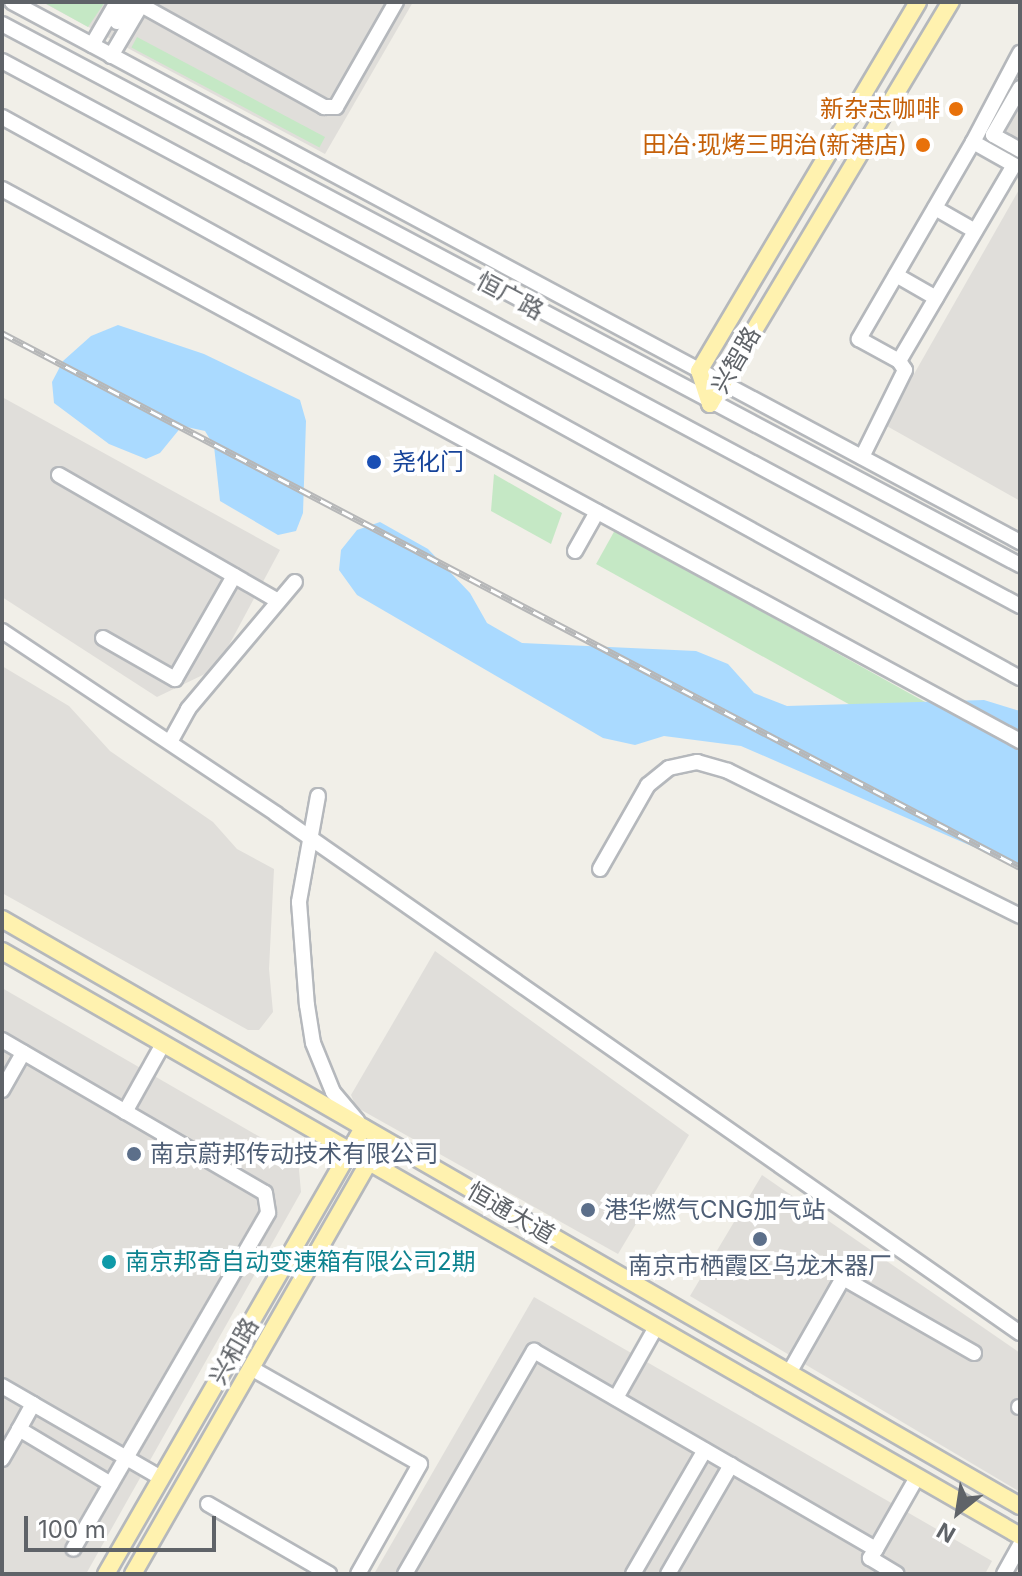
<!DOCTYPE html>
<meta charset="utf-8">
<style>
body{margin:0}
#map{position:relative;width:1022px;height:1576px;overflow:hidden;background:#f1efe8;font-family:Inter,"Noto Sans SC",sans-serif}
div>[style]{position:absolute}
.industrial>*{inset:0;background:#e0deda}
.green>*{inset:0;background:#c5e8c5;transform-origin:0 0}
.water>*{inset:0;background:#aadaff}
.roads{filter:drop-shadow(2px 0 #b5b8bc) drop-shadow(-2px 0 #b5b8bc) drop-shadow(0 2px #b5b8bc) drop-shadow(0 -2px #b5b8bc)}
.minor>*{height:14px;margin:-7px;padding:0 7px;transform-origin:7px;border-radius:7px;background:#fff}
.major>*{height:16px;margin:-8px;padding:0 8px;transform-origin:8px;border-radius:8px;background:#fff2af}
.rail>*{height:7px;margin-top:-3.5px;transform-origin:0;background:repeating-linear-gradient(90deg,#fff 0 12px,#b6b7b8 0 24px);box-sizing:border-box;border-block:2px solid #b6b7b8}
.dots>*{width:22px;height:22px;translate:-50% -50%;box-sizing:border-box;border:4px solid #fff;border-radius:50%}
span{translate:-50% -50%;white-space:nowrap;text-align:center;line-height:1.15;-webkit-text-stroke:8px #fff;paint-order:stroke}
.food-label{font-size:24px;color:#c56008}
.right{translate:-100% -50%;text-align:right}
.street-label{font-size:24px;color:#5f6368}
.transit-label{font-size:24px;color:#164399}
.left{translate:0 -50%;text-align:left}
.service-label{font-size:24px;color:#4e5e75}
.culture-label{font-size:24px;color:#0d838f}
.frame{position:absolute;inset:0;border:4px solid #5f6368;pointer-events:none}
.north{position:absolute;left:918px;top:1472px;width:80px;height:80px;-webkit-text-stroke:6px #fff;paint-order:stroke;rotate:210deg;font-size:22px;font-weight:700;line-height:32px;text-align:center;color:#5f6368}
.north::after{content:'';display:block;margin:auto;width:28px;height:36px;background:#5f6368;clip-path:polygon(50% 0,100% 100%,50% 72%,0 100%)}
.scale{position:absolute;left:24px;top:1516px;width:192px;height:36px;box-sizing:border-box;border:4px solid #5f6368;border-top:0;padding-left:10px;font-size:24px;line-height:28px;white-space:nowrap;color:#5f6368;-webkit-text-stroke:6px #fff;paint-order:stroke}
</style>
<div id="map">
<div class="industrial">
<div style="clip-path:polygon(42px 2px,413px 2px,325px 154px)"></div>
<div style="clip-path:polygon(1020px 71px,1020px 165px,979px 141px)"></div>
<div style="clip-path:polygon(1020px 188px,1020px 501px,885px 425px)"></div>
<div style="clip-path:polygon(2px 397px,280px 550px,222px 658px,207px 673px,157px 697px,2px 597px)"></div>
<div style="clip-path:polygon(2px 666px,69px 706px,110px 751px,213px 822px,237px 849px,274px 869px,269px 969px,273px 1012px,259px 1030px,248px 1030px,2px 893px)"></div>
<div style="clip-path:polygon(435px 951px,689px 1135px,618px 1254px,356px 1107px,351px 1095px)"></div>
<div style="clip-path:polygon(2px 988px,298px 1159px,301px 1192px,86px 1574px,2px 1574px)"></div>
<div style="clip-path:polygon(762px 1175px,1020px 1353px,1020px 1492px,690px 1296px)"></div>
<div style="clip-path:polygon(534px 1297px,992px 1561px,985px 1574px,374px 1574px)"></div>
</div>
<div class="green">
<div style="clip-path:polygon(43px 2px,105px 2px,88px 27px)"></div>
<div style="left:137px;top:37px;width:213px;height:12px;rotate:28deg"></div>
<div style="clip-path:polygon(494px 474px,562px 513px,551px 544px,491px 511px)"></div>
<div style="left:615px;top:530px;width:461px;height:39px;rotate:29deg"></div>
</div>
<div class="water">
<div style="clip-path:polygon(118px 325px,204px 354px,300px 400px,306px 421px,303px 513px,296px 531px,278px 535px,220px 501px,214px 446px,205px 431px,182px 426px,160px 453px,146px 459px,109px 444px,54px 403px,52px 382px,63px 361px,91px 336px)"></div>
<div style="clip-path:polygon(380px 522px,428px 549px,470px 593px,487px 623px,522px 643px,696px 651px,728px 664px,754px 693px,787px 706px,984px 700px,1020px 711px,1020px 867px,741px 746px,664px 736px,635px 745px,603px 738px,357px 595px,339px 570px,341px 550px,357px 530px)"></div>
</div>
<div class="roads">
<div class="minor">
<div style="left:12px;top:2px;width:1144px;rotate:28.18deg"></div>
<div style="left:117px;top:22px;width:23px;rotate:-59deg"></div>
<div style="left:2px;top:24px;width:1153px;rotate:27.99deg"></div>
<div style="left:92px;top:45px;width:50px;rotate:-59.8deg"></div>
<div style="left:111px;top:56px;width:59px;rotate:-59.5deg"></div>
<div style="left:141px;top:5px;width:210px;rotate:29.1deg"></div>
<div style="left:324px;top:107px;width:12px"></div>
<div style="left:336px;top:107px;width:121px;rotate:-60.3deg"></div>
<div style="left:2px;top:61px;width:1155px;rotate:28.16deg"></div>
<div style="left:1020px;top:88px;width:54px;rotate:119.9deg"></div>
<div style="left:993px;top:135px;width:31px;rotate:29deg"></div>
<div style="left:2px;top:117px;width:1162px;rotate:28.86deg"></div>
<div style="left:973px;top:142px;width:101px;rotate:-62.2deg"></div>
<div style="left:2px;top:189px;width:1158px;rotate:28.47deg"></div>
<div style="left:935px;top:208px;width:46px;rotate:29.9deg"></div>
<div style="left:896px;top:275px;width:46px;rotate:29.9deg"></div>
<div style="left:862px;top:457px;width:97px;rotate:-63.7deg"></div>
<div style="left:905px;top:370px;width:11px;rotate:-124deg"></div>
<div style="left:899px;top:361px;width:227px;rotate:-59.6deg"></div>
<div style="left:1014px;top:165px;width:47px;rotate:-150.7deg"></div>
<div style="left:973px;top:142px;width:228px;rotate:120.1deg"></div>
<div style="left:859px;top:339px;width:46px;rotate:28.8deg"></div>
<div style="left:59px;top:475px;width:253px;rotate:29.9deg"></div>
<div style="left:575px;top:551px;width:45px;rotate:-60.6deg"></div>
<div style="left:2px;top:631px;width:329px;rotate:33.7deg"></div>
<div style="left:276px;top:814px;width:907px;rotate:34.9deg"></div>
<div style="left:103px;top:638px;width:83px;rotate:29.7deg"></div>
<div style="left:175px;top:679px;width:119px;rotate:-60.2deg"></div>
<div style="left:170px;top:742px;width:38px;rotate:-61deg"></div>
<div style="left:188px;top:709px;width:166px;rotate:-49.9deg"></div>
<div style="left:318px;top:796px;width:108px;rotate:100.2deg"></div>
<div style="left:299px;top:902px;width:103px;rotate:85.6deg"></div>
<div style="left:307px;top:1005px;width:38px;rotate:81deg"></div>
<div style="left:313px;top:1043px;width:53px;rotate:67.8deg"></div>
<div style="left:333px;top:1092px;width:38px;rotate:50deg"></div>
<div style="left:600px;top:869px;width:97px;rotate:-60.3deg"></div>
<div style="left:648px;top:785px;width:27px;rotate:-39deg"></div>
<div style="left:669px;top:768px;width:29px;rotate:-12deg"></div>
<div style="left:697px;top:762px;width:32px;rotate:16deg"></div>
<div style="left:728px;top:771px;width:326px;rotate:26.4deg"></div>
<div style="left:2px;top:1040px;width:304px;rotate:30.2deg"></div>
<div style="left:265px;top:1193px;width:20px;rotate:81deg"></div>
<div style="left:268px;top:1213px;width:388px;rotate:120.1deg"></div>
<div style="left:2px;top:1090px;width:43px;rotate:-60.4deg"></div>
<div style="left:125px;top:1112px;width:78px;rotate:-60.8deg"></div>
<div style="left:251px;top:1368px;width:194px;rotate:29.6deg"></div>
<div style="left:420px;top:1464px;width:126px;rotate:119.4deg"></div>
<div style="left:789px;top:1373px;width:109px;rotate:-60.4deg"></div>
<div style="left:843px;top:1278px;width:151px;rotate:29.8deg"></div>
<div style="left:2px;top:1386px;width:36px;rotate:30deg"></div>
<div style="left:33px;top:1404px;width:29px;rotate:119deg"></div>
<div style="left:19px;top:1429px;width:107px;rotate:30.9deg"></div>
<div style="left:616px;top:1398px;width:81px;rotate:-60.6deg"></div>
<div style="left:33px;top:1404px;width:148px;rotate:30deg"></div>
<div style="left:1019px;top:1407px;width:1px"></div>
<div style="left:2px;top:1459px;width:34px;rotate:-60deg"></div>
<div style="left:208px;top:1504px;width:140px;rotate:30deg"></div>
<div style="left:876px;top:1549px;width:11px;rotate:124deg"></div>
<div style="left:870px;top:1558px;width:31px;rotate:31deg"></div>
<div style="left:405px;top:1574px;width:258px;rotate:-60deg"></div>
<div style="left:534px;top:1351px;width:395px;rotate:30.1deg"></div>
<div style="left:876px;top:1549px;width:83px;rotate:-60.3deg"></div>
<div style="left:633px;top:1574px;width:143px;rotate:-59.9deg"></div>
<div style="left:668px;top:1574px;width:126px;rotate:-60deg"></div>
<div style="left:1004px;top:1574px;width:33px;rotate:-61deg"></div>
</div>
<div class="major">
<div style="left:710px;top:404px;width:469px;rotate:-59.1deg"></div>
<div style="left:710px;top:404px;width:35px;rotate:-108deg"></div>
<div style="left:699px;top:371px;width:429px;rotate:-59.3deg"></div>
<div style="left:2px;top:919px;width:1175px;rotate:29.97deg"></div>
<div style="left:2px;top:951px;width:1174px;rotate:29.88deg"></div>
<div style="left:106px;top:1574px;width:515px;rotate:-60.05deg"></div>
<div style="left:133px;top:1574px;width:501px;rotate:-60.21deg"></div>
</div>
</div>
<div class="rail">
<div style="left:2px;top:333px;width:1150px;rotate:27.68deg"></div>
</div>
<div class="dots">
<div style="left:956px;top:109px;background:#e8710a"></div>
<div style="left:923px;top:145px;background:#e8710a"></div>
<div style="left:374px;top:462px;background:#1a4fb4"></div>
<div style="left:134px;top:1154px;background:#5c6f8a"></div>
<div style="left:588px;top:1210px;background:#5c6f8a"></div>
<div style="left:760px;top:1239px;background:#5c6f8a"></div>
<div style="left:109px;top:1262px;background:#0f9aa8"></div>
</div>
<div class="food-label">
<span class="right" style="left:940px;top:109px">新杂志咖啡</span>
<span class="right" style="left:907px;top:145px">田冶·现烤三明治(新港店)</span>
</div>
<div class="street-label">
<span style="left:510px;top:296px;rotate:28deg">恒广路</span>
<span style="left:736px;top:360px;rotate:-60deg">兴智路</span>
<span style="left:511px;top:1213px;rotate:30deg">恒通大道</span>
<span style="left:234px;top:1351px;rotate:-60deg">兴和路</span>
</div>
<div class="transit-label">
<span class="left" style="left:392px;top:462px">尧化门</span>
</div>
<div class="service-label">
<span class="left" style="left:150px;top:1154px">南京蔚邦传动技术有限公司</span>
<span class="left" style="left:604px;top:1210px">港华燃气CNG加气站</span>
<span style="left:760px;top:1266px">南京市栖霞区乌龙木器厂</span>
</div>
<div class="culture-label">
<span class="left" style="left:125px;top:1262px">南京邦奇自动变速箱有限公司2期</span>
</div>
<div class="frame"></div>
<div class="north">N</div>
<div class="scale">100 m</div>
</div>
